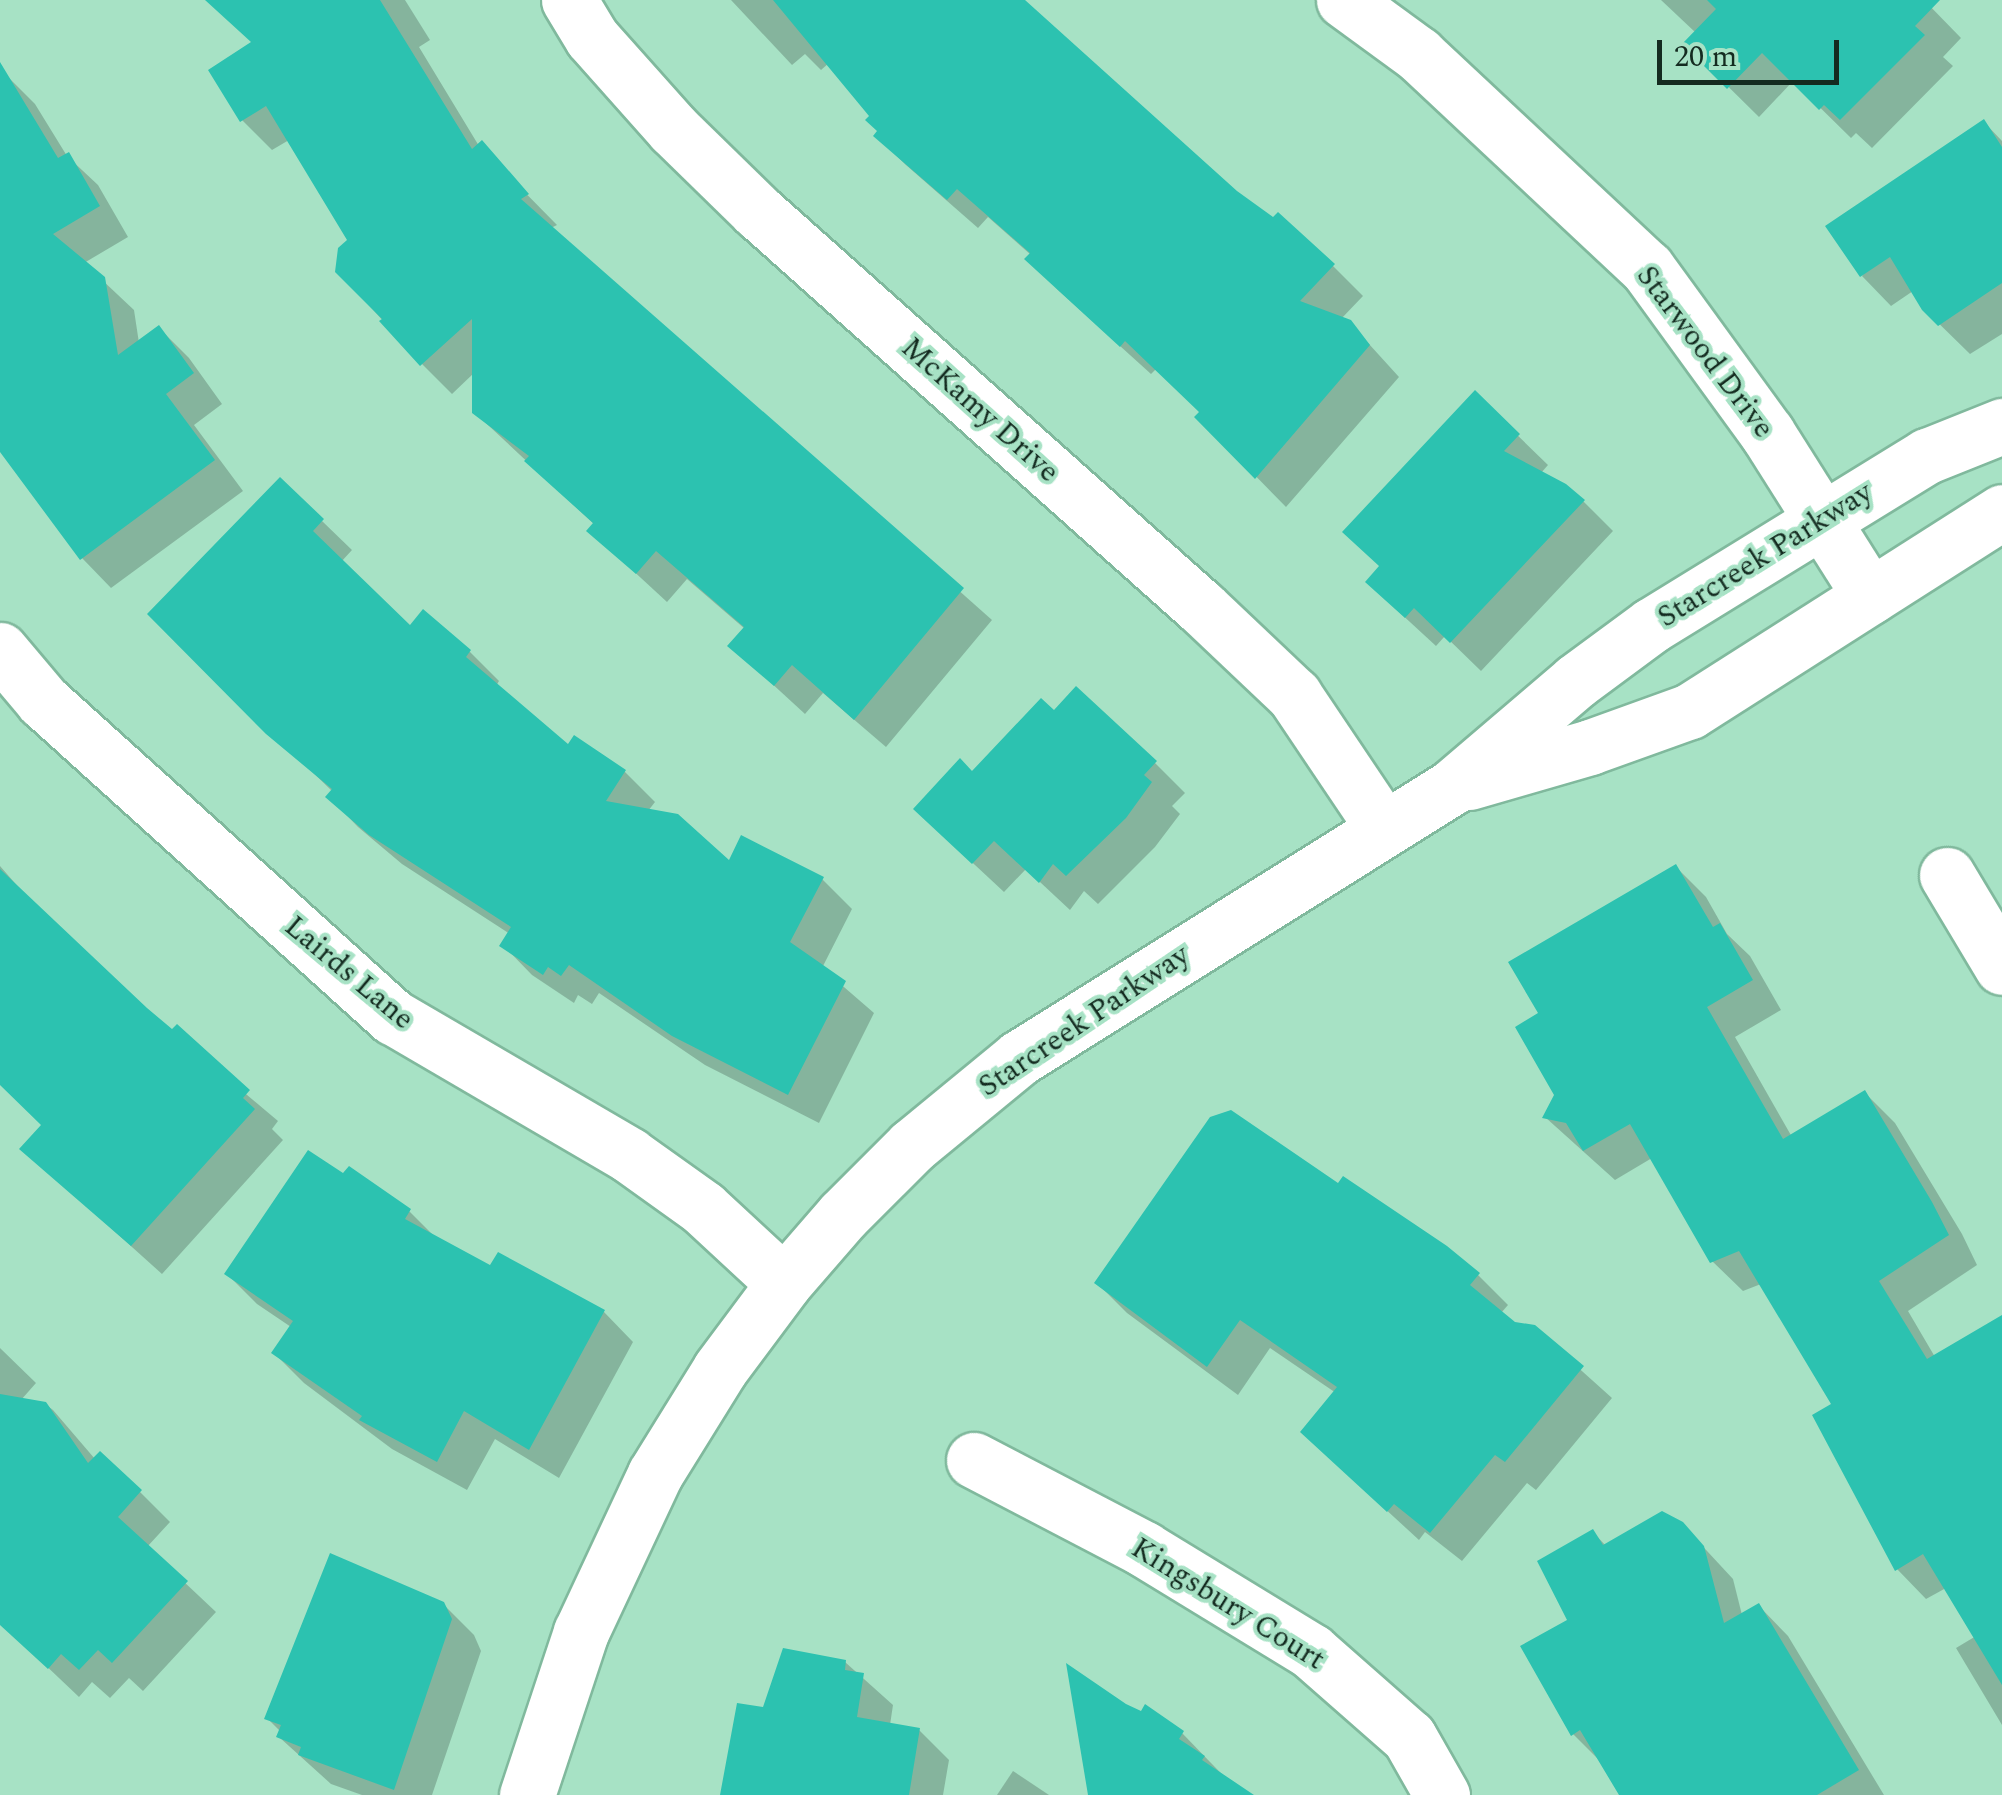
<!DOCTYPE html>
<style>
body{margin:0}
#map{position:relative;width:2002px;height:1795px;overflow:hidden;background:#a7e2c5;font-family:Spectral,serif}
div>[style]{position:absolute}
.shadow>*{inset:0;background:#0003}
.building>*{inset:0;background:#2cc2b0}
.roads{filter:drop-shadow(2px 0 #80b99d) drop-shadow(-2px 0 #80b99d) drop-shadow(0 2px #80b99d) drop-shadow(0 -2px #80b99d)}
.minor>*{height:55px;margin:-27.5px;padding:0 27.5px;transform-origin:27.5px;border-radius:27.5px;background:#fff}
span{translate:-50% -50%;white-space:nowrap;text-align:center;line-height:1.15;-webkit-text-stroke:8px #a7e2c5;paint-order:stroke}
.street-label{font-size:30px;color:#142b20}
.scale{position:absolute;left:1657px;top:40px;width:182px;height:45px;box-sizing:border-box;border:5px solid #142b20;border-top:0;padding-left:12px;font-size:30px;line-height:35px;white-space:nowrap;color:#142b20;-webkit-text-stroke:8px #a7e2c5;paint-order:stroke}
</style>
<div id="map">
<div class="shadow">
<div style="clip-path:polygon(209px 0,405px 0,430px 40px,419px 47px,479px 146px,557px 225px,551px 228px,992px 620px,886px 747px,823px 693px,805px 714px,731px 646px,745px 629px,687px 579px,667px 602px,590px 531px,595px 525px,474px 412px,474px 373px,452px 394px,422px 364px,338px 271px,350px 240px,289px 140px,272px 150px,242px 120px,254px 44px)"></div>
<div style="clip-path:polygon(731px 0,1018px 0,1236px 192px,1333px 266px,1363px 296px,1341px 319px,1349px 322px,1399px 377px,1286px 507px,1198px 417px,1202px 413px,1156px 369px,1151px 374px,1057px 289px,1031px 255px,988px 217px,978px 228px,906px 165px,876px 136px,880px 132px,872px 116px,829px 63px,821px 70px,805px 54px,792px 65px)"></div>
<div style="clip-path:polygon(1661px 0,1924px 0,1961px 38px,1943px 57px,1953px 66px,1872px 148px,1856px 133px,1851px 138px,1793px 81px,1759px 117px,1685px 44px,1696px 33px)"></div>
<div style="clip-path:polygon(5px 74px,35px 104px,67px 156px,98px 185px,128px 237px,84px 263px,134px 310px,139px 343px,159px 328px,189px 358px,222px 404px,194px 425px,243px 491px,111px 588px,82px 558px,0 448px,0 77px)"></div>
<div style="clip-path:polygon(1984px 122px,2002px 141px,2002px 334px,1970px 354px,1924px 309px,1913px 291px,1891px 306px,1862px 276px)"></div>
<div style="clip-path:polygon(1475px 394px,1548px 465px,1541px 473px,1583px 501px,1613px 531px,1481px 671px,1445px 636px,1436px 646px,1398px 611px,1382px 567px)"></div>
<div style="clip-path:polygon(322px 521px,352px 550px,341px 562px,411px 628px,470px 652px,499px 681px,496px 686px,569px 747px,574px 739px,625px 772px,655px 802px,648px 811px,729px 864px,822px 879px,852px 909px,822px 968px,874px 1013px,819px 1123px,705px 1065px,599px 993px,592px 1004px,578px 995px,574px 1003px,532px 975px,503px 945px,510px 934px,402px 864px,358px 827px,329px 797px,333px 792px,150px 614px)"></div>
<div style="clip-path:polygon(1155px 763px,1185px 793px,1172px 806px,1180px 814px,1155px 847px,1098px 904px,1084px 891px,1070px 910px,1026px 869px,1004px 892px,946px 838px,973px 774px)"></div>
<div style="clip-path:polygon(0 866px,34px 905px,146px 1010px,278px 1121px,272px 1129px,283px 1140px,162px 1274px,23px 1149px,44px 1125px,0 1083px)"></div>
<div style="clip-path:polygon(1676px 867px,1706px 897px,1727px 934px,1750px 956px,1781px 1010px,1735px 1037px,1792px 1137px,1865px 1093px,1895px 1123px,1962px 1234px,1977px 1265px,1908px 1311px,1935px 1357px,2002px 1318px,2002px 1725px,1956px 1648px,1976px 1636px,1946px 1588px,1926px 1599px,1897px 1569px,1834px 1405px,1761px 1284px,1743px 1291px,1712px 1261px,1652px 1158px,1615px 1180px,1545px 1117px,1557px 1095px,1542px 1014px)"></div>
<div style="clip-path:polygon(409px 1211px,437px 1239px,491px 1268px,604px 1312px,633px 1342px,559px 1478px,495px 1439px,467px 1490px,392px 1449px,304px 1383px,274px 1353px,291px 1327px,257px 1304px,227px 1274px)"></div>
<div style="clip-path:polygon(1478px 1275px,1508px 1305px,1501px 1313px,1514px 1325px,1534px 1328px,1612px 1398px,1536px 1490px,1527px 1483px,1462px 1561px,1425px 1532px,1419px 1540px,1333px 1461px,1336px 1393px,1270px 1348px,1238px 1395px,1127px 1313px,1097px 1283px)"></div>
<div style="clip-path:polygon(0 1348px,36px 1383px,21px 1400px,45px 1404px,53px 1410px,95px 1459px,140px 1492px,170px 1522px,147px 1547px,216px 1612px,143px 1691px,129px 1678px,110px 1698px,92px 1682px,79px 1697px,0 1622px)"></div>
<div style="clip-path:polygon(1682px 1524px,1733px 1579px,1742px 1615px,1759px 1606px,1788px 1636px,1884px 1795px,1620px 1795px,1601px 1762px,1573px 1734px,1570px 1621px,1593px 1532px,1606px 1546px)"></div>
<div style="clip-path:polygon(443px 1604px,474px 1635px,481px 1651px,432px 1795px,362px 1795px,331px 1784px,279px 1737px,281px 1732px,267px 1718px)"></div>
<div style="clip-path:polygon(845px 1662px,893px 1705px,890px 1725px,919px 1730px,949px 1760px,943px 1795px,723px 1795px,765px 1710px)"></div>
<div style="clip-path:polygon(1125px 1706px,1182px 1733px,1242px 1795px,1090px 1795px)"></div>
<div style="clip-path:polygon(1013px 1771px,1049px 1795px,997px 1795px)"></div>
</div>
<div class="building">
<div style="clip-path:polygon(205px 0,380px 0,472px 149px,482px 140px,529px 194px,521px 199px,964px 588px,854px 720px,792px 665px,774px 686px,727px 646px,744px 627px,656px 551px,636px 574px,586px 531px,593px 523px,524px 461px,529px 456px,472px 413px,472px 319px,420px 366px,379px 321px,382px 319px,335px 272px,338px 248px,347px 240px,266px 106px,240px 122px,208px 70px,251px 42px)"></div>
<div style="clip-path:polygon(773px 0,1025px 0,1237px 191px,1273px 217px,1278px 212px,1335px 264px,1300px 301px,1351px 320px,1370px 345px,1255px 479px,1194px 417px,1199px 412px,1125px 341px,1120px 347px,1024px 259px,1030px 253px,957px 189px,947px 200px,873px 136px,877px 131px,865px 120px,869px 116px)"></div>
<div style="clip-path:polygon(1707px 0,1940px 0,1915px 26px,1925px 35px,1840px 120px,1824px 105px,1819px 110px,1762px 53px,1727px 89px,1682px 44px,1716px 9px)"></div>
<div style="clip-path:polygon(0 62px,58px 158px,69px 152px,100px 206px,53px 234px,105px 277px,118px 355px,159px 325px,194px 373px,166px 394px,215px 460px,80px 560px,0 452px)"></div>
<div style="clip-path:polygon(1984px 119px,2002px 147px,2002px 283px,1938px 326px,1922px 310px,1890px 257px,1860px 277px,1825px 226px)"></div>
<div style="clip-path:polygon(1475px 390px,1520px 434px,1504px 451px,1566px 484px,1585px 500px,1450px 643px,1414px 608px,1405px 618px,1365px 582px,1379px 566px,1342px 532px)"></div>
<div style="clip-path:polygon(280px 477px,324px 519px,313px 531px,410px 625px,423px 609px,471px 650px,466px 657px,568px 744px,574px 735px,626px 770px,606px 801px,678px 814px,729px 860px,741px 835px,824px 877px,790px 942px,846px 981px,788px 1095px,672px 1036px,569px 965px,561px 976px,548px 967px,543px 975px,499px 946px,511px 927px,369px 835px,325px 797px,332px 789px,266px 734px,147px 614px)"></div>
<div style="clip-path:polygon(1076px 686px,1157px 761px,1144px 775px,1152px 782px,1126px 818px,1066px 876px,1053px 864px,1039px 883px,994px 841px,972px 864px,913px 809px,960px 758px,972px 771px,1041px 698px,1054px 710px)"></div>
<div style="clip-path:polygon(1676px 864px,1713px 927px,1720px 923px,1753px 980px,1707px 1007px,1783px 1139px,1865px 1090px,1932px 1202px,1949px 1235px,1879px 1281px,1927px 1359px,2002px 1315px,2002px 1685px,1923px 1554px,1895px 1571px,1812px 1415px,1831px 1404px,1739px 1251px,1710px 1263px,1630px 1124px,1583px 1151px,1566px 1123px,1542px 1118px,1554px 1095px,1515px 1027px,1538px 1013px,1508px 962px)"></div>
<div style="clip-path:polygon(0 869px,147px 1008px,172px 1029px,177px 1024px,250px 1090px,243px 1098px,255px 1109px,131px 1246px,19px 1149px,41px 1125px,0 1085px)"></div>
<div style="clip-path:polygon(1231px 1110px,1338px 1183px,1343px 1176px,1447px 1246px,1480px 1273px,1470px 1285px,1515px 1322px,1535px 1325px,1584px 1366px,1505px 1462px,1495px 1455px,1430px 1533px,1394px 1504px,1387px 1512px,1300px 1432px,1337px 1387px,1240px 1320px,1207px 1367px,1094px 1283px,1210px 1117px)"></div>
<div style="clip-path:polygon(308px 1150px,343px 1173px,349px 1166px,411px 1209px,405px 1219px,490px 1265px,498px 1252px,605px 1310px,529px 1450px,464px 1411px,437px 1462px,359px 1420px,362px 1416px,271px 1353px,293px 1321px,224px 1274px)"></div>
<div style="clip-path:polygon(0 1394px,46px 1402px,88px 1463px,100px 1451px,142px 1490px,118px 1517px,188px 1581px,112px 1663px,98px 1650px,79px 1670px,61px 1654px,48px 1669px,0 1625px)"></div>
<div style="clip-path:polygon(1662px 1511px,1683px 1522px,1704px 1546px,1724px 1623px,1759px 1603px,1859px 1770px,1817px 1795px,1619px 1795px,1580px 1730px,1571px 1736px,1520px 1646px,1567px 1620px,1537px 1561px,1593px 1529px,1603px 1545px)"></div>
<div style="clip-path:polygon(330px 1553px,444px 1602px,452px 1619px,394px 1790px,298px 1755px,301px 1747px,276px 1737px,281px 1725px,264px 1719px)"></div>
<div style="clip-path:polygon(783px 1648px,846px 1660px,845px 1670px,864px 1673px,857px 1717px,920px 1728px,909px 1795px,720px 1795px,737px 1703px,763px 1707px)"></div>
<div style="clip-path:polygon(1066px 1663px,1126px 1704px,1141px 1711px,1145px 1704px,1184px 1731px,1179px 1739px,1205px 1756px,1202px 1760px,1254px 1795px,1088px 1795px)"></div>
</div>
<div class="roads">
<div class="minor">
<div style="left:569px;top:0;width:44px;rotate:58.8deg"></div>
<div style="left:592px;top:38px;width:123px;rotate:48.3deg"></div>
<div style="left:674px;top:130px;width:116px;rotate:44.3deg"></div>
<div style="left:757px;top:211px;width:596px;rotate:41.74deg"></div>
<div style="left:1202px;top:608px;width:127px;rotate:43.4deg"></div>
<div style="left:1294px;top:695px;width:158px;rotate:56.1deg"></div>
<div style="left:1344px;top:0;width:92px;rotate:36.1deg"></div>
<div style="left:1418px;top:54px;width:313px;rotate:43.1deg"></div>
<div style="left:1647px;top:268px;width:204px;rotate:54deg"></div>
<div style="left:1767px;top:433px;width:193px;rotate:57.7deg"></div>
<div style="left:0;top:650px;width:67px;rotate:49.9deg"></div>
<div style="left:43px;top:701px;width:472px;rotate:42.1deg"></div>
<div style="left:393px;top:1017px;width:273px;rotate:30.3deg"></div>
<div style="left:629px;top:1155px;width:91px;rotate:35.6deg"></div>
<div style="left:703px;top:1208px;width:110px;rotate:42.8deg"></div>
<div style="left:1469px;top:782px;width:126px;rotate:-16.1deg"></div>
<div style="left:1590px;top:747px;width:106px;rotate:-19.8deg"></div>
<div style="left:1690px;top:711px;width:370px;rotate:-32.5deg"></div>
<div style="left:1947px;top:875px;width:107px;rotate:59.1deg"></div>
<div style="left:974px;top:1460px;width:192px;rotate:27.6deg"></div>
<div style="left:1144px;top:1549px;width:196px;rotate:31.4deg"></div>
<div style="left:1311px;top:1651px;width:130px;rotate:41.3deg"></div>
<div style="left:1409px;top:1737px;width:67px;rotate:60.4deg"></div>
<div style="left:527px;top:1795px;width:172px;rotate:-71.7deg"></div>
<div style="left:581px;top:1632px;width:174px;rotate:-64.9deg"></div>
<div style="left:655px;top:1474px;width:123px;rotate:-58.2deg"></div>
<div style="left:720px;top:1369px;width:107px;rotate:-53.3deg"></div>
<div style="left:784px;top:1283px;width:90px;rotate:-49.1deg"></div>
<div style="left:843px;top:1215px;width:98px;rotate:-45deg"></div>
<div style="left:912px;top:1146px;width:139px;rotate:-39.4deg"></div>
<div style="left:1019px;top:1058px;width:511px;rotate:-32.04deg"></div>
<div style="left:1452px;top:787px;width:163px;rotate:-40.5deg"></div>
<div style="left:1576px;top:681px;width:94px;rotate:-36.4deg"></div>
<div style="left:1652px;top:625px;width:323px;rotate:-31.6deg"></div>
<div style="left:1927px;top:456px;width:81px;rotate:-21.8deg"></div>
</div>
</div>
<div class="street-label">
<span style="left:1705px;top:352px;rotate:53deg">Starwood Drive</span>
<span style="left:980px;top:410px;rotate:42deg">McKamy Drive</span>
<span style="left:1765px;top:555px;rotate:-32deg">Starcreek Parkway</span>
<span style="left:349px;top:973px;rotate:40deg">Lairds Lane</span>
<span style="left:1084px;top:1021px;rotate:-34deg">Starcreek Parkway</span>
<span style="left:1228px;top:1604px;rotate:32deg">Kingsbury Court</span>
</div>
<div class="scale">20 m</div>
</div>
